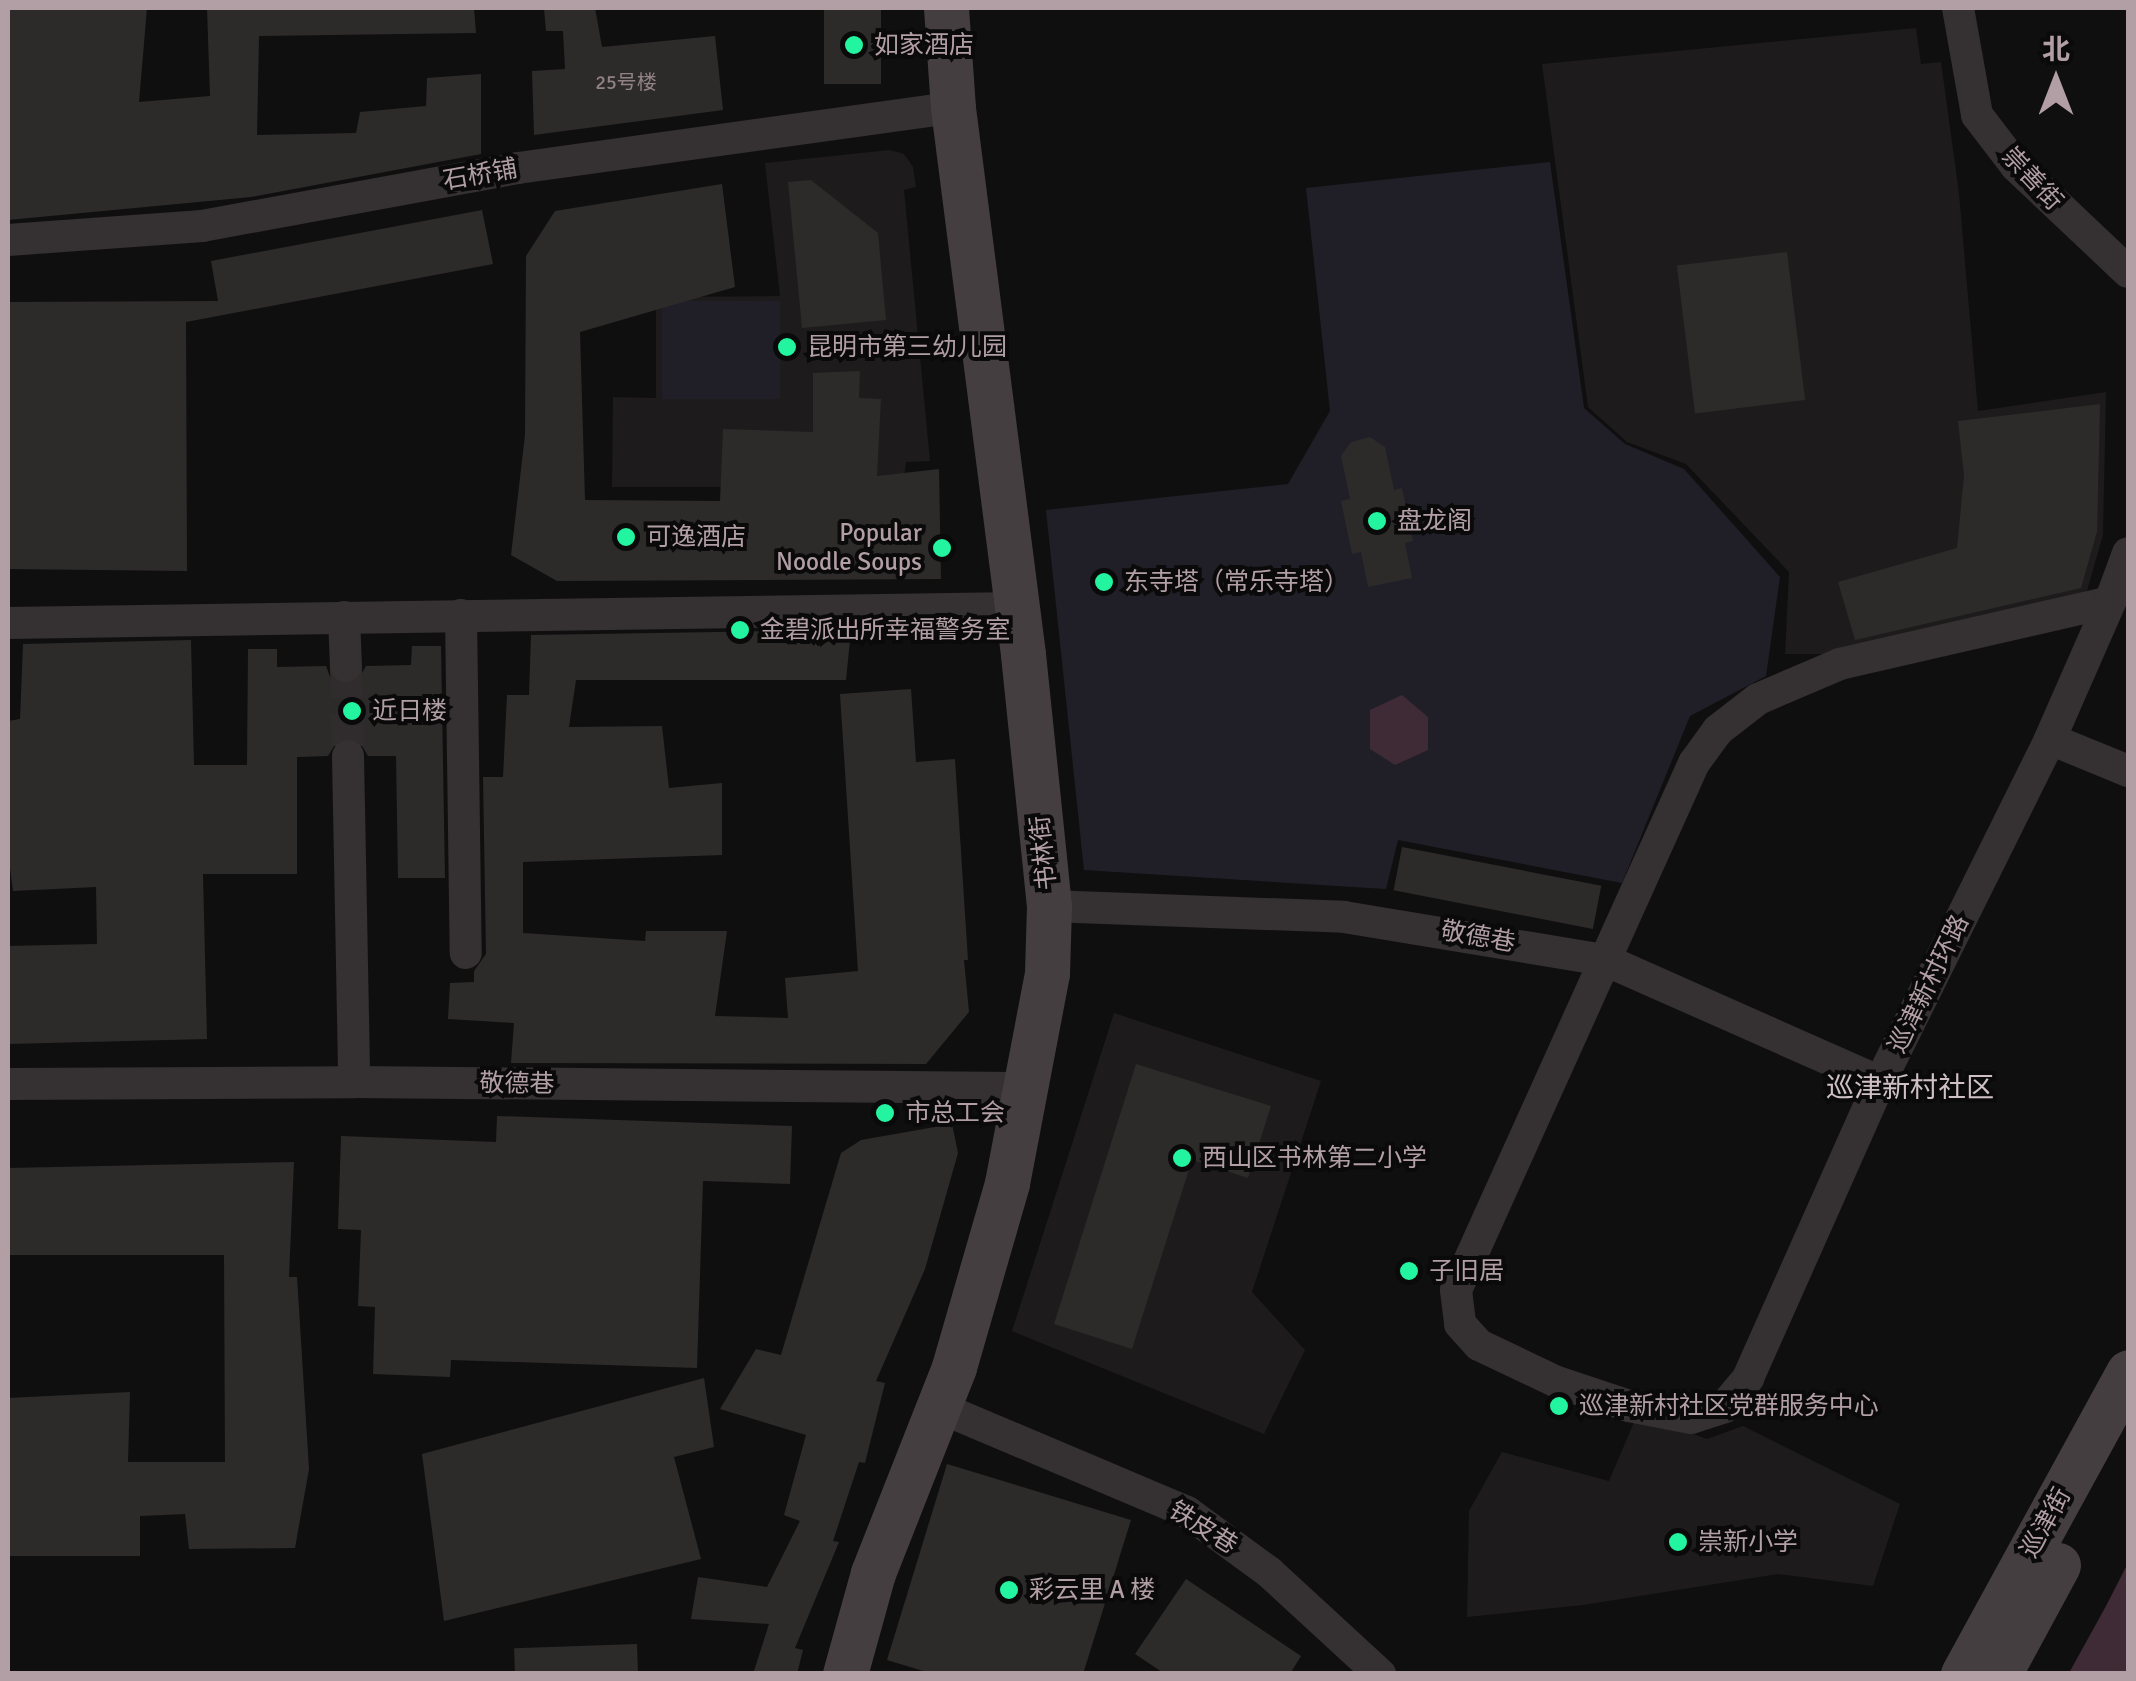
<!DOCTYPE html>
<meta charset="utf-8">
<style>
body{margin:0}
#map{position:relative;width:2136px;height:1681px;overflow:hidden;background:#100f0f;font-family:Signika,"Noto Sans SC",sans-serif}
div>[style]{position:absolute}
.built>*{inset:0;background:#1d1b1b}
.green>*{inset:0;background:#201f28;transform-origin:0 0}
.water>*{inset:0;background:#3e2b36}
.building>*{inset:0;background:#2d2a2a;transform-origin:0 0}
.street-tunnel>*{height:32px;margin-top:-16px;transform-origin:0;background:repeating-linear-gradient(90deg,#302c2d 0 32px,transparent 0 48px)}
.street>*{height:32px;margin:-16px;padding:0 16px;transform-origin:16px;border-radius:16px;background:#353031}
.secondary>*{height:45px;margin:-22.5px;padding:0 22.5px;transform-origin:22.5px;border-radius:22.5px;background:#453e40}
.dots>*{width:28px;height:28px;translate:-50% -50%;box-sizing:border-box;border:5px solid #0b0a0a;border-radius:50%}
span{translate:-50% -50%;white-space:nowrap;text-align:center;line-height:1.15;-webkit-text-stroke:8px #0b0a0a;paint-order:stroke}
.number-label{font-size:20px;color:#918287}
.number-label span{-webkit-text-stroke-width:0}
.poi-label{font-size:25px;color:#b29fa6}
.left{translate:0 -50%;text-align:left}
.right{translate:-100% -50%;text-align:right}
.street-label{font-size:25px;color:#b29fa6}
.neighbourhood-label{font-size:28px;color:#cec0c5}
.frame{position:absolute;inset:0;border:10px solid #b29fa6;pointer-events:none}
.north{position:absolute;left:2006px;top:30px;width:100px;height:100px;-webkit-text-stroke:8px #0b0a0a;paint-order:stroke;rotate:0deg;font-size:28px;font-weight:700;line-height:40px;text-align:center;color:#b29fa6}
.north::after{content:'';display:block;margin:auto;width:35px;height:45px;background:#b29fa6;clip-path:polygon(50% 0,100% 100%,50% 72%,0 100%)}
</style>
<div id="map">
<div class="built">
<div style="clip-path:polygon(1916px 28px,1921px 64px,1941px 62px,1959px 193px,1978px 411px,2106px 392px,2103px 535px,2087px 591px,1856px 654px,1785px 654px,1789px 572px,1686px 464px,1627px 442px,1588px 407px,1542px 64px)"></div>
<div style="clip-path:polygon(890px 150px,904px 154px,913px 167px,916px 187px,904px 190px,930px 461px,906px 462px,903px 487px,612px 487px,613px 397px,656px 398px,656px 297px,780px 296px,765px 163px)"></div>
<div style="clip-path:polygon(1114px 1013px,1321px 1081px,1252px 1292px,1305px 1350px,1264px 1434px,1012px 1331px)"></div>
<div style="clip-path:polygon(1638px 1413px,1707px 1439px,1743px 1426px,1900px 1504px,1873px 1586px,1778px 1574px,1583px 1605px,1467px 1617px,1469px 1511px,1502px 1452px,1609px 1481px)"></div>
</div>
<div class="green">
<div style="clip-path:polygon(1550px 162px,1584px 408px,1625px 444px,1684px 469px,1780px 577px,1766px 676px,1690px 716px,1622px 883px,1398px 840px,1386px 889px,1084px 870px,1046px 510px,1288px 484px,1330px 411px,1306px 188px)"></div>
<div style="left:662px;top:301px;width:118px;height:98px"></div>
</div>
<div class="water">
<div style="clip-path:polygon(1402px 695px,1428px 717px,1428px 750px,1395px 765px,1370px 749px,1370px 710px)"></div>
<div style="clip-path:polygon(2128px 1563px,2128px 1673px,2069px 1673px,2106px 1606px)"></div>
</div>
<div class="building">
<div style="clip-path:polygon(8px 8px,147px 8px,139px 102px,210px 96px,207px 8px,474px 8px,476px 33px,259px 36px,257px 135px,356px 133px,360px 112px,426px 106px,427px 78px,481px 74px,481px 154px,251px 197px,8px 220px)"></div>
<div style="clip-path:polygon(544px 8px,595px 8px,602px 47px,715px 36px,723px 110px,534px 135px,532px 71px,565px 69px,563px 31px,546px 31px)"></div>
<div style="left:824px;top:8px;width:57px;height:76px"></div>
<div style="clip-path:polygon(811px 180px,878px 233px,886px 320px,802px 328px,788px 182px)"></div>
<div style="clip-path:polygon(722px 184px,735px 287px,580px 332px,585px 500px,720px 501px,723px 429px,813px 432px,813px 373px,860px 371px,859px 398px,881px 399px,877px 476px,939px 469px,941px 579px,557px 581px,511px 555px,525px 435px,526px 256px,555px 211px)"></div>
<div style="clip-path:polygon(482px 210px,493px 264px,186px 322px,187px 571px,8px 569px,8px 302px,218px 301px,211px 261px)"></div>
<div style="left:1787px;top:252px;width:149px;height:111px;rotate:83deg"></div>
<div style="clip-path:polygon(2100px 404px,2097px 532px,2081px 588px,1855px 640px,1838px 582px,1957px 548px,1964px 476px,1958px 421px)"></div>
<div style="clip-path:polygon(1370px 437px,1385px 447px,1394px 490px,1402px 488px,1413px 541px,1405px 543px,1412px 578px,1368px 587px,1361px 552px,1352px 554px,1341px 501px,1350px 499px,1341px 456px,1351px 442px)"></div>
<div style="clip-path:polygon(851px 630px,846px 680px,576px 680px,569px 727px,662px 726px,669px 788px,722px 783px,722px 855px,523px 862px,523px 933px,645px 941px,646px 931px,727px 931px,715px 1016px,788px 1018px,785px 978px,858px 971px,840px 694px,911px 689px,916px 762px,955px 759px,968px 960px,964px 960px,969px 1012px,926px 1064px,511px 1063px,514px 1023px,448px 1019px,450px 983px,474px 982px,474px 971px,486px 954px,483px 777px,503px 777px,507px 695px,529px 695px,531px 635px)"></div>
<div style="clip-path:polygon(191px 640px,194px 765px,247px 765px,248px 649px,277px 649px,277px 667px,326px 666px,330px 677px,346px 686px,357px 682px,366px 666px,411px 665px,412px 646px,441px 646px,445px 878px,398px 878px,396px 756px,368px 756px,358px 739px,339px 738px,328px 756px,297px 757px,297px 874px,203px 874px,207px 1039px,8px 1044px,8px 946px,97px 944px,96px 887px,13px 891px,8px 853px,8px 721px,20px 719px,23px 644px)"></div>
<div style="left:1402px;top:847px;width:203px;height:44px;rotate:11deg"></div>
<div style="clip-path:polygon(1136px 1064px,1271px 1106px,1248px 1178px,1192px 1160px,1132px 1349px,1054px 1324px)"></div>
<div style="clip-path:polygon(497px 1116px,792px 1126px,790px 1184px,703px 1181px,697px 1368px,451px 1360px,450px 1377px,373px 1374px,375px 1307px,358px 1306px,361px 1230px,338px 1229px,341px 1136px,496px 1142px)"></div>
<div style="clip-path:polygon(952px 1124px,958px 1153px,925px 1269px,876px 1381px,885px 1383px,865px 1463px,859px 1462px,833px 1541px,839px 1542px,795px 1648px,803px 1650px,797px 1674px,753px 1674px,769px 1624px,691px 1619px,698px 1577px,767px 1587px,800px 1521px,784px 1515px,806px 1435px,720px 1409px,756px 1349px,781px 1355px,841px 1153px,861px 1140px)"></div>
<div style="clip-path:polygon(294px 1162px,289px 1277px,297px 1277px,309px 1469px,295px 1548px,189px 1549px,185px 1514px,140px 1516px,140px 1556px,8px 1556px,8px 1398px,130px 1392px,128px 1462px,225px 1462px,224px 1255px,8px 1255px,8px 1168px)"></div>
<div style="clip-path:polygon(704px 1378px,714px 1447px,674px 1457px,701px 1559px,444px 1621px,422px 1454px)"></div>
<div style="clip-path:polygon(947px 1464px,1131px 1520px,1083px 1674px,933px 1674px,887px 1660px)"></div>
<div style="clip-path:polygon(1186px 1579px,1301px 1656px,1290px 1674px,1165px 1674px,1135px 1654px)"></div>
<div style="left:637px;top:1644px;width:30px;height:123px;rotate:88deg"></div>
</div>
<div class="street-tunnel">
<div style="left:346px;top:666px;width:90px;rotate:88.7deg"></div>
</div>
<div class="street">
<div style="left:1958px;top:8px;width:109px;rotate:79.9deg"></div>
<div style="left:1977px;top:115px;width:64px;rotate:52.6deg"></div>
<div style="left:2016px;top:166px;width:154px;rotate:43.4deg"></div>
<div style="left:8px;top:240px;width:195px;rotate:-4.1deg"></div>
<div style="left:202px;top:226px;width:321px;rotate:-10.4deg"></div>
<div style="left:518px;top:168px;width:439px;rotate:-7.9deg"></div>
<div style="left:2110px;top:602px;width:277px;rotate:167.1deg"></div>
<div style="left:1840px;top:664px;width:89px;rotate:156.9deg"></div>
<div style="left:1758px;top:699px;width:51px;rotate:142.2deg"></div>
<div style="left:1718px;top:730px;width:41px;rotate:126deg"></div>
<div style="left:1694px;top:763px;width:578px;rotate:114.3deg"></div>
<div style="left:1456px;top:1290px;width:34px;rotate:83deg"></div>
<div style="left:1460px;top:1324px;width:28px;rotate:48deg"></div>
<div style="left:1479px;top:1345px;width:86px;rotate:25.4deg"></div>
<div style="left:1557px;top:1382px;width:76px;rotate:18.4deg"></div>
<div style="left:1629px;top:1406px;width:63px;rotate:11deg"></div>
<div style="left:1691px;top:1418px;width:35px;rotate:-18deg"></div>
<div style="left:1724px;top:1407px;width:38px;rotate:-50deg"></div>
<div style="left:1748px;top:1378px;width:324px;rotate:-66deg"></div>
<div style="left:1880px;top:1082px;width:383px;rotate:-63.6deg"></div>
<div style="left:2050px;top:739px;width:150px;rotate:-66.3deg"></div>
<div style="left:2110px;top:602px;width:52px;rotate:-69.8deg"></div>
<div style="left:461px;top:615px;width:338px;rotate:89.2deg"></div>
<div style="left:344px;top:617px;width:49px;rotate:87.7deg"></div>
<div style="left:8px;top:623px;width:1010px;rotate:-0.85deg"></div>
<div style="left:2050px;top:739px;width:84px;rotate:22.3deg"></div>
<div style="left:348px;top:756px;width:326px;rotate:88.9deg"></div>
<div style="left:1049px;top:906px;width:295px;rotate:2.1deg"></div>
<div style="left:1344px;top:917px;width:265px;rotate:9.4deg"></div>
<div style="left:1605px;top:960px;width:301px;rotate:23.9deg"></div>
<div style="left:8px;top:1084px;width:346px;rotate:-0.3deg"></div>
<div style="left:354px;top:1082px;width:673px;rotate:0.51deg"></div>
<div style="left:941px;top:1408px;width:267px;rotate:22.9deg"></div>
<div style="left:1187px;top:1512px;width:102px;rotate:36.2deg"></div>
<div style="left:1269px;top:1572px;width:151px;rotate:42.6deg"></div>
</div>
<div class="secondary">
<div style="left:845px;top:1674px;width:105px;rotate:-74.5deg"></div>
<div style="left:873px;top:1573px;width:221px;rotate:-68.5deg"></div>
<div style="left:954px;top:1367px;width:191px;rotate:-73.9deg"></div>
<div style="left:1007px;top:1183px;width:214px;rotate:-79.2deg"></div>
<div style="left:1047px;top:973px;width:67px;rotate:-88.3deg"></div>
<div style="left:1049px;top:906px;width:253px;rotate:-95.9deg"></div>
<div style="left:1023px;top:654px;width:550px;rotate:-97.31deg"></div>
<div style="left:953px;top:108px;width:100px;rotate:-94deg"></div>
<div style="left:1963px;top:1674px;width:344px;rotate:-61.3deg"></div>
<div style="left:1999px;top:1674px;width:124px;rotate:-61.6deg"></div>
</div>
<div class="dots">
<div style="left:854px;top:45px;background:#23f49f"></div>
<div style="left:787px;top:347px;background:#23f49f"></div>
<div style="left:1377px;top:521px;background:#23f49f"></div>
<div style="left:626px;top:537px;background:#23f49f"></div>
<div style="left:942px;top:548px;background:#23f49f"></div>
<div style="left:1104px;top:582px;background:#23f49f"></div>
<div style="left:740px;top:630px;background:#23f49f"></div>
<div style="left:352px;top:711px;background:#23f49f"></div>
<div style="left:885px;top:1113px;background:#23f49f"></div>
<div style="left:1182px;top:1158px;background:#23f49f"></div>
<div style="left:1409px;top:1271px;background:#23f49f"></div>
<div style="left:1559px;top:1406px;background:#23f49f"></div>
<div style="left:1678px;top:1542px;background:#23f49f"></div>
<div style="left:1009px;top:1590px;background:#23f49f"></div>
</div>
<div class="number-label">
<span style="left:626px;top:82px">25号楼</span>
</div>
<div class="poi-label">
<span class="left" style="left:874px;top:45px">如家酒店</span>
<span class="left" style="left:807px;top:347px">昆明市第三幼儿园</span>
<span class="left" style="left:1397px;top:521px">盘龙阁</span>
<span class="right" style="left:922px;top:548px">Popular<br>Noodle Soups</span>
<span class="left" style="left:646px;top:537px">可逸酒店</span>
<span class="left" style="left:1124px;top:582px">东寺塔（常乐寺塔）</span>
<span class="left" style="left:760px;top:630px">金碧派出所幸福警务室</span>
<span class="left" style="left:372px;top:711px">近日楼</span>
<span class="left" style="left:905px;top:1113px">市总工会</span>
<span class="left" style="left:1202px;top:1158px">西山区书林第二小学</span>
<span class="left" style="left:1429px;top:1271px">子旧居</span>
<span class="left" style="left:1579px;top:1406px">巡津新村社区党群服务中心</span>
<span class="left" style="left:1698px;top:1542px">崇新小学</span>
<span class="left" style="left:1029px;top:1590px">彩云里 A 楼</span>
</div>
<div class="street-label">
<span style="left:480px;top:175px;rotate:-10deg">石桥铺</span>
<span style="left:2032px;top:179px;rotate:47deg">崇善街</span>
<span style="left:1044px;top:853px;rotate:-96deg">书林街</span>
<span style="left:1478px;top:937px;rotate:10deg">敬德巷</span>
<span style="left:1929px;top:984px;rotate:-64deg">巡津新村环路</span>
<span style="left:517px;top:1084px;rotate:1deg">敬德巷</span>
<span style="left:2046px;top:1523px;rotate:-61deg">巡津街</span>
<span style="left:1203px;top:1528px;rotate:32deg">铁皮巷</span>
</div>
<div class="neighbourhood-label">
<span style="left:1910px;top:1088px">巡津新村社区</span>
</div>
<div class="frame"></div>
<div class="north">北</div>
</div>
